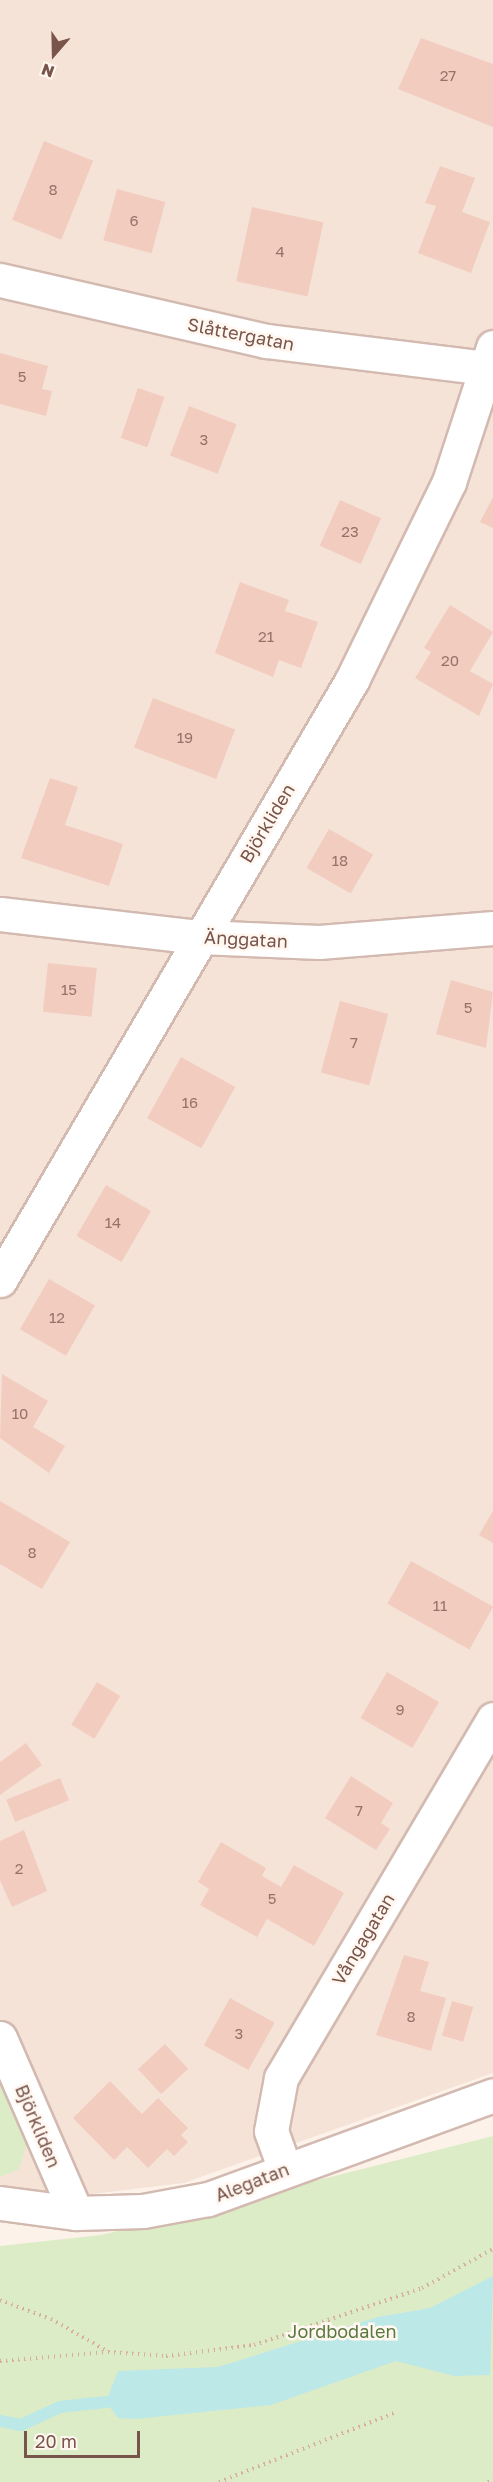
<!DOCTYPE html>
<meta charset="utf-8">
<style>
body{margin:0}
#map{position:relative;width:493px;height:2482px;overflow:hidden;background:#fdf2e9;font-family:"Golos Text",sans-serif}
div>[style]{position:absolute}
.residential>*{inset:0;background:#f5e3d7}
.green>*{inset:0;background:#dcecc7}
.water>*{inset:0;background:#bce8e7}
.stream>*{height:12px;margin:-6px;padding:0 6px;transform-origin:6px;border-radius:6px;background:#bce8e7}
.building>*{inset:0;background:#f3ccc0;transform-origin:0 0}
.path>*{height:4px;margin-top:-2px;transform-origin:0;background:repeating-linear-gradient(90deg,#d9aea2 0 1.5px,transparent 0 6px)}
.roads{filter:drop-shadow(2px 0 #d3bab1) drop-shadow(-2px 0 #d3bab1) drop-shadow(0 2px #d3bab1) drop-shadow(0 -2px #d3bab1)}
.minor>*{height:33px;margin:-16.5px;padding:0 16.5px;transform-origin:16.5px;border-radius:16.5px;background:#fff}
span{translate:-50% -50%;white-space:nowrap;text-align:center;line-height:1.15;-webkit-text-stroke:5px #fff7f0;paint-order:stroke}
.number-label{font-size:15px;color:#987268}
.number-label span{-webkit-text-stroke-width:0}
.street-label{font-size:18px;color:#79544b}
.park-label{font-size:18px;color:#5a7940}
.north{position:absolute;left:24px;top:24px;width:60px;height:60px;-webkit-text-stroke:4px #fff7f0;paint-order:stroke;rotate:200deg;font-size:16px;font-weight:700;line-height:24px;text-align:center;color:#79544b}
.north::after{content:'';display:block;margin:auto;width:21px;height:27px;background:#79544b;clip-path:polygon(50% 0,100% 100%,50% 72%,0 100%)}
.scale{position:absolute;left:24px;top:2431px;width:116px;height:27px;box-sizing:border-box;border:3px solid #79544b;border-top:0;padding-left:8px;font-size:18px;line-height:21px;white-space:nowrap;color:#79544b;-webkit-text-stroke:4px #fff7f0;paint-order:stroke}
</style>
<div id="map">
<div class="residential">
<div style="clip-path:polygon(0 0,493px 0,493px 2073px,184px 2183px,0 2205px)"></div>
</div>
<div class="green">
<div style="clip-path:polygon(0 2074px,29px 2136px,19px 2169px,0 2177px)"></div>
<div style="clip-path:polygon(493px 2136px,493px 2482px,0 2482px,0 2246px,101px 2235px)"></div>
</div>
<div class="water">
<div style="clip-path:polygon(493px 2276px,490px 2375px,454px 2376px,396px 2361px,271px 2405px,135px 2419px,118px 2418px,106px 2402px,118px 2371px,218px 2367px,378px 2317px,430px 2308px)"></div>
</div>
<div class="stream">
<div style="left:0;top:2421px;width:21px;rotate:11deg"></div>
<div style="left:21px;top:2425px;width:43px;rotate:-24.8deg"></div>
<div style="left:60px;top:2407px;width:46px;rotate:-6.2deg"></div>
</div>
<div class="building">
<div style="clip-path:polygon(421px 38px,493px 64px,493px 127px,398px 89px)"></div>
<div style="left:44px;top:141px;width:53px;height:85px;rotate:22deg"></div>
<div style="clip-path:polygon(440px 166px,475px 178px,462px 212px,490px 222px,471px 273px,418px 253px,436px 206px,425px 203px)"></div>
<div style="left:117px;top:189px;width:50px;height:53px;rotate:15deg"></div>
<div style="left:252px;top:207px;width:73px;height:76px;rotate:12deg"></div>
<div style="clip-path:polygon(0 353px,48px 366px,42px 389px,52px 391px,46px 416px,0 404px)"></div>
<div style="left:138px;top:388px;width:28px;height:53px;rotate:19deg"></div>
<div style="left:189px;top:406px;width:51px;height:53px;rotate:21deg"></div>
<div style="clip-path:polygon(493px 497px,493px 528px,480px 522px)"></div>
<div style="left:340px;top:500px;width:45px;height:50px;rotate:24deg"></div>
<div style="clip-path:polygon(240px 582px,289px 600px,285px 611px,318px 622px,301px 668px,279px 660px,273px 677px,215px 653px)"></div>
<div style="clip-path:polygon(450px 605px,493px 632px,470px 671px,493px 684px,479px 716px,415px 678px,431px 652px,424px 648px)"></div>
<div style="left:153px;top:698px;width:88px;height:53px;rotate:21deg"></div>
<div style="clip-path:polygon(50px 778px,78px 787px,65px 825px,123px 844px,109px 886px,21px 858px)"></div>
<div style="left:329px;top:829px;width:51px;height:45px;rotate:30deg"></div>
<div style="left:48px;top:963px;width:49px;height:49px;rotate:6deg"></div>
<div style="clip-path:polygon(451px 980px,493px 992px,486px 1048px,436px 1034px)"></div>
<div style="left:340px;top:1001px;width:50px;height:74px;rotate:15deg"></div>
<div style="left:181px;top:1057px;width:62px;height:70px;rotate:29deg"></div>
<div style="left:106px;top:1185px;width:52px;height:59px;rotate:30deg"></div>
<div style="left:49px;top:1279px;width:53px;height:58px;rotate:30deg"></div>
<div style="clip-path:polygon(2px 1374px,48px 1401px,33px 1427px,65px 1446px,49px 1473px,0 1438px)"></div>
<div style="clip-path:polygon(0 1501px,70px 1542px,42px 1589px,0 1564px)"></div>
<div style="clip-path:polygon(493px 1511px,493px 1543px,479px 1535px)"></div>
<div style="left:411px;top:1561px;width:94px;height:49px;rotate:29deg"></div>
<div style="left:387px;top:1672px;width:60px;height:53px;rotate:30deg"></div>
<div style="left:97px;top:1682px;width:27px;height:50px;rotate:31deg"></div>
<div style="clip-path:polygon(26px 1743px,42px 1765px,0 1795px,0 1762px)"></div>
<div style="clip-path:polygon(351px 1776px,393px 1803px,381px 1823px,390px 1829px,376px 1850px,325px 1818px)"></div>
<div style="left:60px;top:1778px;width:24px;height:58px;rotate:68deg"></div>
<div style="clip-path:polygon(24px 1830px,47px 1891px,12px 1907px,0 1880px,0 1841px)"></div>
<div style="clip-path:polygon(221px 1842px,266px 1868px,262px 1876px,281px 1887px,294px 1865px,344px 1893px,314px 1946px,267px 1919px,257px 1937px,200px 1905px,209px 1889px,198px 1882px)"></div>
<div style="clip-path:polygon(404px 1955px,429px 1962px,420px 1991px,446px 1998px,431px 2051px,376px 2035px)"></div>
<div style="left:230px;top:1998px;width:51px;height:54px;rotate:29deg"></div>
<div style="left:452px;top:2001px;width:22px;height:36px;rotate:16deg"></div>
<div style="left:165px;top:2044px;width:34px;height:37px;rotate:47deg"></div>
<div style="clip-path:polygon(110px 2081px,142px 2114px,158px 2098px,188px 2128px,181px 2135px,188px 2142px,174px 2156px,167px 2149px,148px 2168px,127px 2147px,114px 2160px,73px 2118px)"></div>
</div>
<div class="path">
<div style="left:0;top:2300px;width:54px;rotate:20.4deg"></div>
<div style="left:51px;top:2319px;width:64px;rotate:29.7deg"></div>
<div style="left:0;top:2361px;width:108px;rotate:-4.8deg"></div>
<div style="left:108px;top:2352px;width:58px;rotate:3.9deg"></div>
<div style="left:166px;top:2356px;width:89px;rotate:-7.1deg"></div>
<div style="left:254px;top:2345px;width:177px;rotate:-18.7deg"></div>
<div style="left:422px;top:2288px;width:81px;rotate:-28.8deg"></div>
<div style="left:219px;top:2482px;width:188px;rotate:-21.5deg"></div>
<div style="left:488px;top:2482px;width:6px;rotate:-31deg"></div>
</div>
<div class="roads">
<div class="minor">
<div style="left:0;top:280px;width:273px;rotate:12.9deg"></div>
<div style="left:266px;top:341px;width:221px;rotate:7deg"></div>
<div style="left:0;top:914px;width:201px;rotate:6.6deg"></div>
<div style="left:200px;top:937px;width:119px;rotate:2.4deg"></div>
<div style="left:319px;top:942px;width:175px;rotate:-4.6deg"></div>
<div style="left:0;top:1280px;width:696px;rotate:-59.6deg"></div>
<div style="left:352px;top:680px;width:220px;rotate:-63.9deg"></div>
<div style="left:449px;top:482px;width:142px;rotate:-71.9deg"></div>
<div style="left:0;top:2038px;width:191px;rotate:66.5deg"></div>
<div style="left:285px;top:2170px;width:41px;rotate:-109.7deg"></div>
<div style="left:271px;top:2131px;width:54px;rotate:-79.3deg"></div>
<div style="left:281px;top:2078px;width:417px;rotate:-59.4deg"></div>
<div style="left:0;top:2203px;width:77px;rotate:7.5deg"></div>
<div style="left:76px;top:2213px;width:67px;rotate:-1.7deg"></div>
<div style="left:143px;top:2211px;width:66px;rotate:-10.5deg"></div>
<div style="left:208px;top:2199px;width:303px;rotate:-20deg"></div>
</div>
</div>
<div class="number-label">
<span style="left:448px;top:76px">27</span>
<span style="left:53px;top:190px">8</span>
<span style="left:134px;top:221px">6</span>
<span style="left:280px;top:252px">4</span>
<span style="left:22px;top:377px">5</span>
<span style="left:204px;top:440px">3</span>
<span style="left:350px;top:532px">23</span>
<span style="left:266px;top:637px">21</span>
<span style="left:450px;top:661px">20</span>
<span style="left:185px;top:738px">19</span>
<span style="left:340px;top:861px">18</span>
<span style="left:69px;top:990px">15</span>
<span style="left:468px;top:1008px">5</span>
<span style="left:354px;top:1043px">7</span>
<span style="left:190px;top:1103px">16</span>
<span style="left:113px;top:1223px">14</span>
<span style="left:57px;top:1318px">12</span>
<span style="left:20px;top:1414px">10</span>
<span style="left:32px;top:1553px">8</span>
<span style="left:440px;top:1606px">11</span>
<span style="left:400px;top:1710px">9</span>
<span style="left:359px;top:1811px">7</span>
<span style="left:19px;top:1869px">2</span>
<span style="left:272px;top:1899px">5</span>
<span style="left:411px;top:2017px">8</span>
<span style="left:239px;top:2034px">3</span>
</div>
<div class="street-label">
<span style="left:241px;top:334px;rotate:11deg">Slåttergatan</span>
<span style="left:267px;top:823px;rotate:-59deg">Björkliden</span>
<span style="left:246px;top:939px;rotate:3deg">Änggatan</span>
<span style="left:363px;top:1939px;rotate:-59deg">Vångagatan</span>
<span style="left:38px;top:2126px;rotate:67deg">Björkliden</span>
<span style="left:252px;top:2182px;rotate:-21deg">Alegatan</span>
</div>
<div class="park-label">
<span style="left:342px;top:2331px">Jordbodalen</span>
</div>
<div class="north">N</div>
<div class="scale">20 m</div>
</div>
